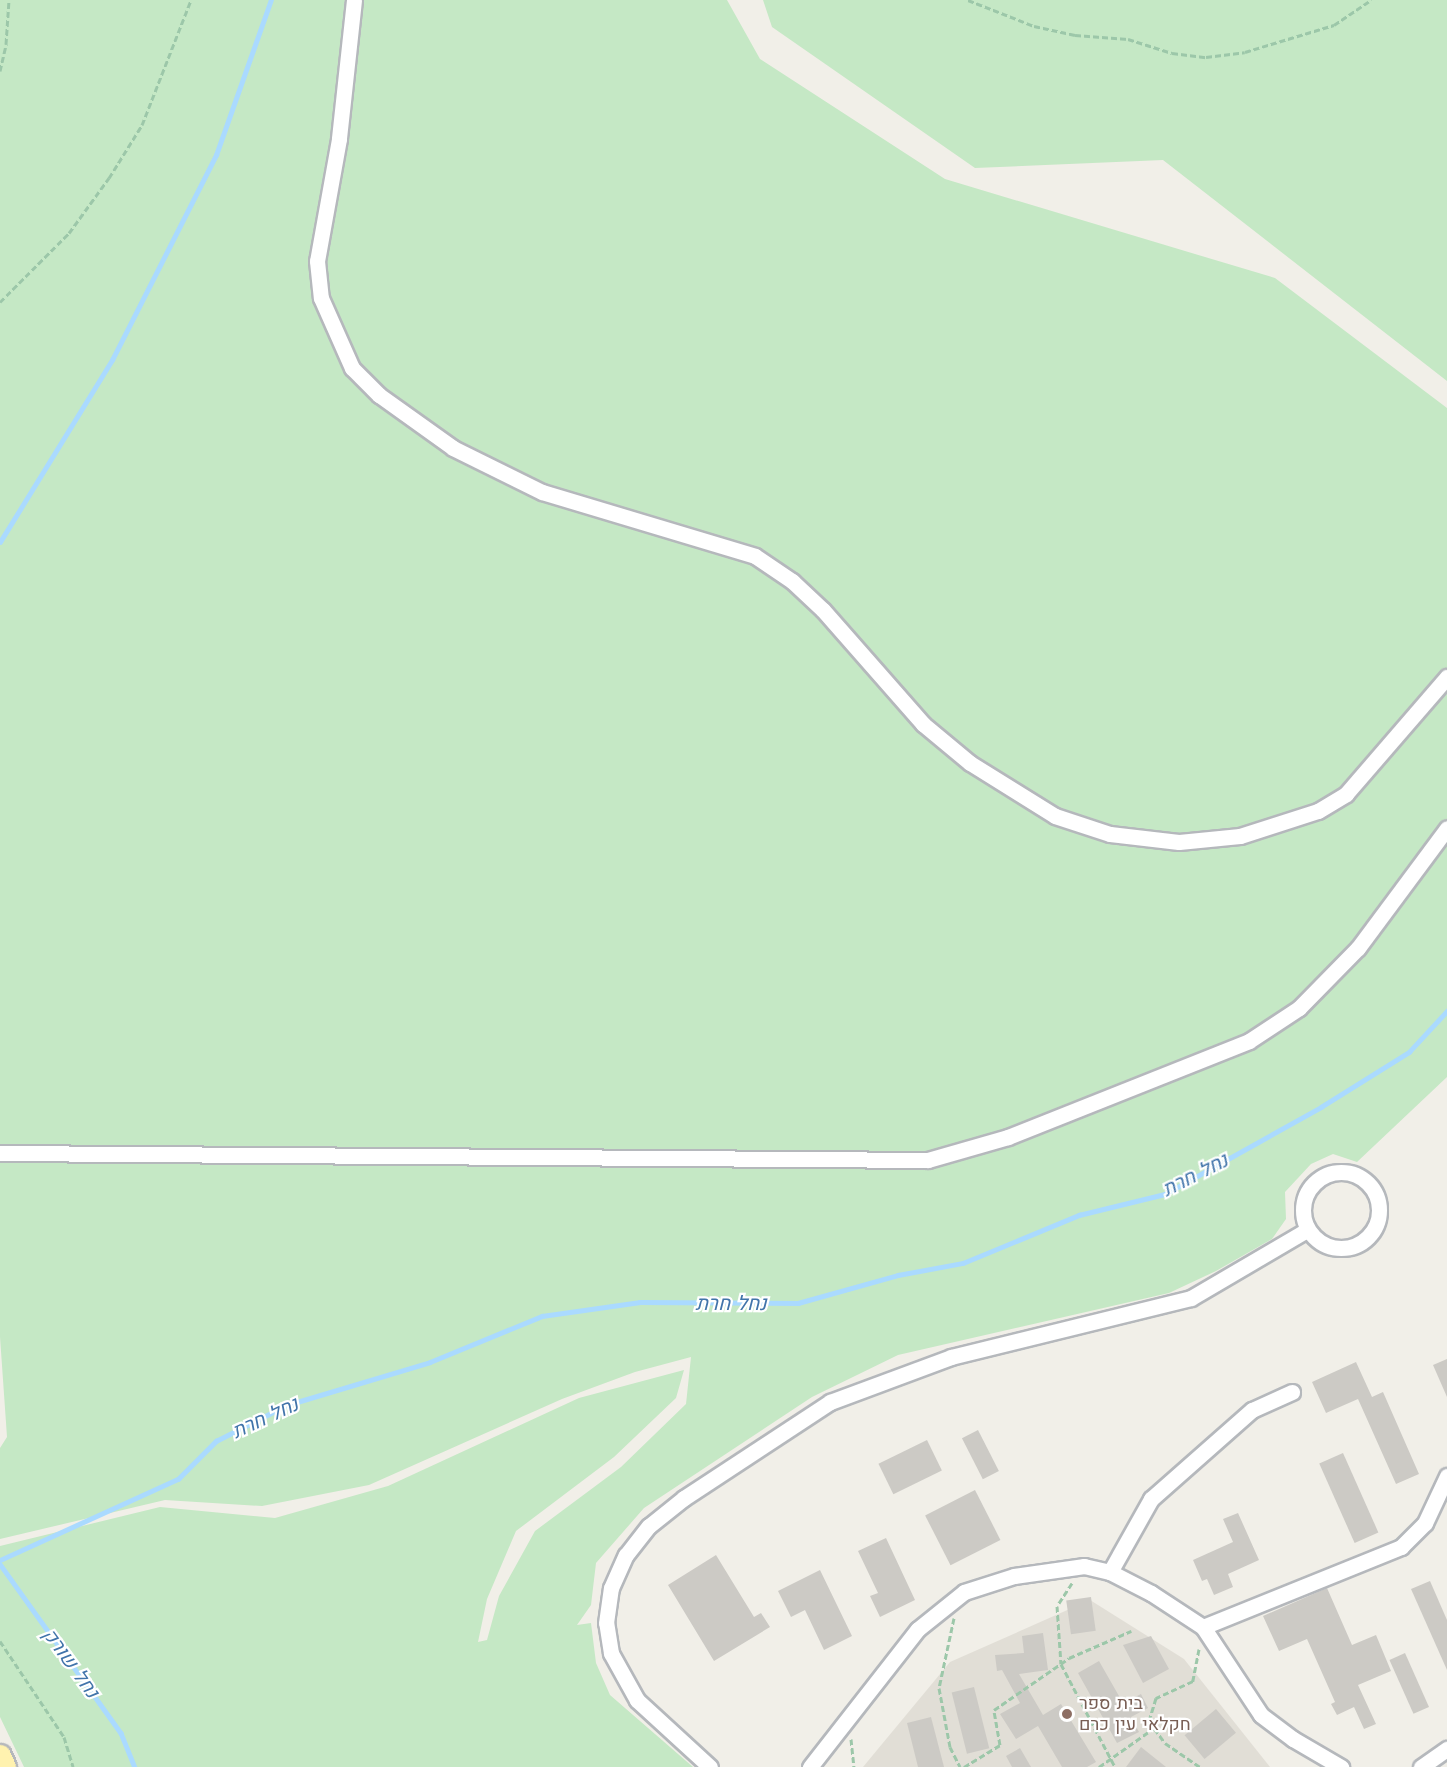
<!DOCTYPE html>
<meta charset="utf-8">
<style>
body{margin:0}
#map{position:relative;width:1447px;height:1767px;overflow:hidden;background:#f1efe8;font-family:"Work Sans",Heebo,sans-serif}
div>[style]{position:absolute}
.education>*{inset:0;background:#e1ded6}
.green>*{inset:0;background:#c5e8c5}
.stream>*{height:4.5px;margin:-2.25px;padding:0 2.25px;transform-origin:2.25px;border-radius:2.25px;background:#aadaff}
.building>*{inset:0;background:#cccac5;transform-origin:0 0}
.path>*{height:3px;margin-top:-1.5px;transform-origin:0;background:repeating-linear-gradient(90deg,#9cc7a9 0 6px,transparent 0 9px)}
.roads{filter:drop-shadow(2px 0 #b5b8bc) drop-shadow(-2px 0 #b5b8bc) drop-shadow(0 2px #b5b8bc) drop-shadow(0 -2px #b5b8bc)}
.minor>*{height:15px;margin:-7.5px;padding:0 7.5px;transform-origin:7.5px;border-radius:7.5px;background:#fff}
.minor>.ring{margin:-7.5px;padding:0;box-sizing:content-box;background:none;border:15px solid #fff;border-radius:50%}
.primary>*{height:22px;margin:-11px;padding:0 11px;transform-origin:11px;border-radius:11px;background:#fff2af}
.dots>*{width:16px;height:16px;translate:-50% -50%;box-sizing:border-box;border:3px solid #fff;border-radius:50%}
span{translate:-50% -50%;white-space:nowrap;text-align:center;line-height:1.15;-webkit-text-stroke:4.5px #fff;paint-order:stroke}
.education-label{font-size:18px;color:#785e54}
.left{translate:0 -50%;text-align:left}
.water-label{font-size:20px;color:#4174aa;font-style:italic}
</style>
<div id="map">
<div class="education">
<div style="clip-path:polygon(1090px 1600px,1184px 1659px,1270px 1767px,863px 1767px,950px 1662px)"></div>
</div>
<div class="green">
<div style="clip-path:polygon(0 0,727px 0,760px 59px,945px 179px,1275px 278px,1447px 408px,1447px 1077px,1357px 1162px,1333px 1154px,1311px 1164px,1285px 1192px,1286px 1219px,1272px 1239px,1216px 1271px,1169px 1293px,898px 1355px,812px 1397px,644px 1508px,596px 1563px,591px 1605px,577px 1625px,591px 1623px,596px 1663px,610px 1695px,693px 1767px,24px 1767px,0 1717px,0 1546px,160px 1507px,275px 1518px,388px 1486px,579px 1398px,684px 1370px,676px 1398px,614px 1457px,516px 1531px,487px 1599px,478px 1642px,487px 1640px,499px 1596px,535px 1531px,621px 1467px,686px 1404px,691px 1357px,635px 1372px,562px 1399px,369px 1485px,262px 1506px,165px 1500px,0 1539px,0 1448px,7px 1437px,0 1337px)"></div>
<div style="clip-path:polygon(763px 0,1447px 0,1447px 381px,1163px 160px,975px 168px,772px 27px)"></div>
</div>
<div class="stream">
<div style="left:0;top:542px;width:214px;rotate:-58.4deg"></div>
<div style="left:112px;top:360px;width:230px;rotate:-63.1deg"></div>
<div style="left:216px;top:155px;width:164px;rotate:-70.5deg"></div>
<div style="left:0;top:1560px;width:196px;rotate:-24.5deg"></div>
<div style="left:178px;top:1479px;width:54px;rotate:-45deg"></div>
<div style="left:216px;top:1441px;width:80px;rotate:-26.9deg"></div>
<div style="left:287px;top:1405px;width:149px;rotate:-16.7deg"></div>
<div style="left:430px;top:1362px;width:121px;rotate:-22.3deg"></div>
<div style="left:542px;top:1316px;width:99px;rotate:-8.1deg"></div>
<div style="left:640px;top:1302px;width:158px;rotate:0.4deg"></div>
<div style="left:798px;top:1303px;width:104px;rotate:-15.6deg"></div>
<div style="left:898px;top:1275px;width:66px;rotate:-10.5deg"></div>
<div style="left:963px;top:1263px;width:126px;rotate:-22.5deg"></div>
<div style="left:1079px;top:1215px;width:89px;rotate:-13.7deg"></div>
<div style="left:1165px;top:1194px;width:179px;rotate:-29.1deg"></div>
<div style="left:1321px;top:1107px;width:104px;rotate:-32deg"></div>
<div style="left:1409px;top:1052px;width:56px;rotate:-47.2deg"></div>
<div style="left:0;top:1564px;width:208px;rotate:54.4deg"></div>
<div style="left:121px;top:1733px;width:37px;rotate:68deg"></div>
</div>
<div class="building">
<div style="clip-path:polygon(1447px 1359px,1447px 1397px,1433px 1365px)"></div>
<div style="clip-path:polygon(1356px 1362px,1372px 1397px,1383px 1392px,1419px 1474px,1396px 1484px,1358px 1399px,1326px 1413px,1312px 1382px)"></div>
<div style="left:978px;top:1430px;width:46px;height:18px;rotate:63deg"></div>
<div style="left:927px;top:1440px;width:34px;height:54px;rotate:64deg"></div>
<div style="left:1343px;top:1453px;width:87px;height:26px;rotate:66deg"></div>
<div style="left:975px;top:1490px;width:56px;height:56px;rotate:63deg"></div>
<div style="clip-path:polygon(1238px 1513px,1259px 1560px,1228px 1574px,1233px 1587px,1214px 1595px,1207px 1579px,1202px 1581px,1193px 1560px,1233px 1542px,1223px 1519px)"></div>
<div style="clip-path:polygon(886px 1538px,915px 1600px,880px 1617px,870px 1596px,878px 1593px,858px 1551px)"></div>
<div style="clip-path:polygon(716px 1555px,754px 1617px,761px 1613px,770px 1627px,714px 1661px,668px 1585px)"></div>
<div style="clip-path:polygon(820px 1570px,852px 1636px,824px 1650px,805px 1610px,791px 1617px,778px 1591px)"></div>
<div style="clip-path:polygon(1430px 1581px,1447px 1620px,1447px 1670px,1411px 1589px)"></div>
<div style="clip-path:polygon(1327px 1588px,1352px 1645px,1376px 1635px,1391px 1671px,1358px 1685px,1376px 1724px,1364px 1729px,1354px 1707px,1337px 1715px,1331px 1704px,1335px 1702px,1307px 1639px,1279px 1651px,1263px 1616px)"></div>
<div style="left:1091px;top:1597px;width:34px;height:25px;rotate:82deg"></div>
<div style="clip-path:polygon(1043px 1633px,1048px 1670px,1019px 1674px,1043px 1715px,1061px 1704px,1096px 1762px,1087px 1767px,1062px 1767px,1038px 1726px,1016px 1739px,1000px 1714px,1020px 1703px,1002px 1670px,997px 1671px,995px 1655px,1024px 1653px,1022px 1636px)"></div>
<div style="clip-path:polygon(1151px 1636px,1169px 1669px,1143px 1683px,1123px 1645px)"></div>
<div style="left:1405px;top:1653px;width:59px;height:17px;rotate:66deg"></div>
<div style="clip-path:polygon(1099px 1661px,1123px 1703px,1141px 1694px,1148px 1708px,1131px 1717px,1139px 1732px,1117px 1743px,1078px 1673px)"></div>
<div style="left:974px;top:1687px;width:63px;height:23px;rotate:76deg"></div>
<div style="left:1216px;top:1709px;width:31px;height:41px;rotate:50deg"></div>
<div style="clip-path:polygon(931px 1717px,944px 1767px,918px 1767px,907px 1723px)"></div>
<div style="clip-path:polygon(1141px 1747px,1166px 1767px,1126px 1767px)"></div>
<div style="clip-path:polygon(1020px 1748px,1031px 1767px,1012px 1767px,1006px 1756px)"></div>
</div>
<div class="path">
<div style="left:968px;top:0;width:71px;rotate:21.5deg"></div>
<div style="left:1034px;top:26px;width:42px;rotate:12.4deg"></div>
<div style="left:1075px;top:35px;width:53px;rotate:4.3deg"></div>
<div style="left:1128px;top:39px;width:46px;rotate:17.7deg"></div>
<div style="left:1172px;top:53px;width:34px;rotate:7deg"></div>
<div style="left:1206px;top:57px;width:39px;rotate:-7deg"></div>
<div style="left:1245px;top:52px;width:93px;rotate:-16.9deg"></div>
<div style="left:1334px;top:25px;width:45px;rotate:-34deg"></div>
<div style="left:0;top:71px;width:28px;rotate:-77deg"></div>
<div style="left:6px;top:44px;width:44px;rotate:-86.1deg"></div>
<div style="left:0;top:302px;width:98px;rotate:-45deg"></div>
<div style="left:69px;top:233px;width:68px;rotate:-54deg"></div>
<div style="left:109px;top:178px;width:62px;rotate:-58.1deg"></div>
<div style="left:142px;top:125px;width:134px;rotate:-68.6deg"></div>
<div style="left:1072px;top:1583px;width:27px;rotate:123deg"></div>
<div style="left:1057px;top:1606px;width:58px;rotate:86.1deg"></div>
<div style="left:1061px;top:1664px;width:116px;rotate:62.3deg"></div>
<div style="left:954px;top:1618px;width:72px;rotate:102.1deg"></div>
<div style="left:939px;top:1688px;width:60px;rotate:79.4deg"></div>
<div style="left:950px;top:1747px;width:22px;rotate:63deg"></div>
<div style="left:0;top:1641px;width:115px;rotate:56.3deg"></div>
<div style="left:64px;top:1737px;width:31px;rotate:73deg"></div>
<div style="left:1199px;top:1649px;width:33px;rotate:101deg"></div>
<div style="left:1193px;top:1681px;width:41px;rotate:155.3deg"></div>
<div style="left:1156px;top:1698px;width:24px;rotate:107deg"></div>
<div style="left:1149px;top:1721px;width:27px;rotate:54deg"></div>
<div style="left:1165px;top:1743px;width:42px;rotate:34.4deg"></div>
<div style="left:851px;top:1739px;width:28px;rotate:84deg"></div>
<div style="left:964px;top:1767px;width:42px;rotate:-31.4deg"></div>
<div style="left:1000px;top:1745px;width:36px;rotate:-100deg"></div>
<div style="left:994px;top:1710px;width:91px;rotate:-34.7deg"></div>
<div style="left:1069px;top:1658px;width:68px;rotate:-23.5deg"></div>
<div style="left:1099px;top:1767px;width:67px;rotate:-35.3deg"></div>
</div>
<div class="roads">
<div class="minor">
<div style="left:354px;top:0;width:140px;rotate:96.2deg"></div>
<div style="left:339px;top:139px;width:124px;rotate:100.2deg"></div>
<div style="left:317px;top:261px;width:37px;rotate:84deg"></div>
<div style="left:321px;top:298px;width:77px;rotate:66.1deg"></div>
<div style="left:352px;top:368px;width:38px;rotate:45deg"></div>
<div style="left:379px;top:395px;width:91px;rotate:35.6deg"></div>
<div style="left:453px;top:448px;width:99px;rotate:26.3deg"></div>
<div style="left:542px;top:492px;width:222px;rotate:16.7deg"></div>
<div style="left:755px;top:556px;width:45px;rotate:34deg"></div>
<div style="left:792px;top:581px;width:42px;rotate:43.1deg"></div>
<div style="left:823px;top:610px;width:152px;rotate:48.7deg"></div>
<div style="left:923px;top:724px;width:61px;rotate:39.7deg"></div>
<div style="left:970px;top:763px;width:100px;rotate:31.9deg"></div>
<div style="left:1055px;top:816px;width:58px;rotate:18.1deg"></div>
<div style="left:1110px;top:834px;width:69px;rotate:6.6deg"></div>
<div style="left:1179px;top:842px;width:61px;rotate:-5.6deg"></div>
<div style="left:1240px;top:836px;width:82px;rotate:-17.8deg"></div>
<div style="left:1318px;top:811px;width:33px;rotate:-31deg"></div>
<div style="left:1346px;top:794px;width:155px;rotate:-49.2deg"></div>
<div style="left:0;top:1153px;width:928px;rotate:0.43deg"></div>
<div style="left:928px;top:1160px;width:83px;rotate:-16deg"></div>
<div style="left:1008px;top:1137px;width:259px;rotate:-21.7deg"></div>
<div style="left:1249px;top:1041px;width:60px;rotate:-33.4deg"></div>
<div style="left:1299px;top:1008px;width:84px;rotate:-45.5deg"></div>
<div style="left:1358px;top:948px;width:149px;rotate:-53.4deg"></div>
<div class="ring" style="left:1303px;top:1172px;width:61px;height:61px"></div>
<div style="left:1110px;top:1572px;width:84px;rotate:-60.7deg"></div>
<div style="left:1151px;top:1499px;width:135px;rotate:-41.4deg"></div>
<div style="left:1252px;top:1410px;width:44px;rotate:-24.2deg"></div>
<div style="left:1203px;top:1627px;width:214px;rotate:-22deg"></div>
<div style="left:1401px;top:1547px;width:34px;rotate:-45deg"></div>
<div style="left:1425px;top:1523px;width:52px;rotate:-64.9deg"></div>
<div style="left:710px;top:1767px;width:99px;rotate:-137.5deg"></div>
<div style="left:637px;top:1700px;width:54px;rotate:-119deg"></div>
<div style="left:611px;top:1653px;width:30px;rotate:-99deg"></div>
<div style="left:606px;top:1623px;width:35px;rotate:-82deg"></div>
<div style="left:611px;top:1588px;width:36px;rotate:-66deg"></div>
<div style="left:626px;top:1555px;width:37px;rotate:-52deg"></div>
<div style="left:649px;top:1526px;width:45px;rotate:-38.7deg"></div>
<div style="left:684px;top:1498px;width:175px;rotate:-33.3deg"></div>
<div style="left:830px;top:1402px;width:129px;rotate:-20.4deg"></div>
<div style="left:951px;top:1357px;width:247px;rotate:-13.8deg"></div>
<div style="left:1191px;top:1298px;width:134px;rotate:-30.4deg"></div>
<div style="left:810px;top:1767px;width:175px;rotate:-52deg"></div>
<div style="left:918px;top:1629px;width:59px;rotate:-38.8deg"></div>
<div style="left:964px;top:1592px;width:52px;rotate:-17.7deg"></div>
<div style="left:1014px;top:1576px;width:71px;rotate:-8.1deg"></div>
<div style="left:1084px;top:1566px;width:27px;rotate:13deg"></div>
<div style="left:1110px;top:1572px;width:46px;rotate:27.1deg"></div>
<div style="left:1151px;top:1593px;width:62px;rotate:33.2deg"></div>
<div style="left:1203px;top:1627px;width:105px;rotate:56.6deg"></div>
<div style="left:1261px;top:1715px;width:40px;rotate:37deg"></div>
<div style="left:1293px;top:1739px;width:56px;rotate:30.3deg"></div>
<div style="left:1421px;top:1767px;width:32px;rotate:-35deg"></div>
</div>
<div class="primary">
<div style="left:0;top:1756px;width:12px;rotate:66deg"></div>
</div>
</div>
<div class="dots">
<div style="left:1067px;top:1714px;background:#8d6e63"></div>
</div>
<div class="education-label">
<span class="left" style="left:1079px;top:1714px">בית ספר<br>חקלאי עין כרם</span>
</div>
<div class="water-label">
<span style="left:1195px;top:1175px;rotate:-27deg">נחל חרת</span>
<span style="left:731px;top:1303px">נחל חרת</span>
<span style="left:265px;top:1418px;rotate:-25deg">נחל חרת</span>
<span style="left:71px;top:1663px;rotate:54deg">נחל שורק</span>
</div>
</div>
